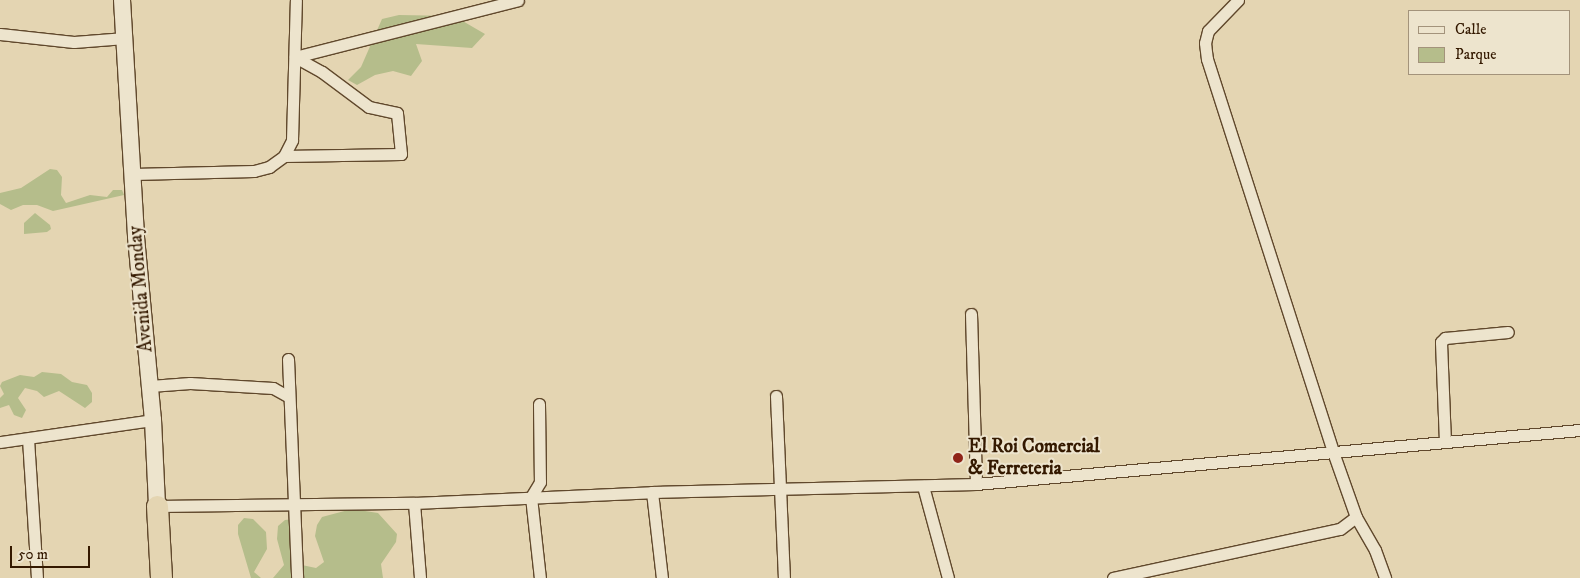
<!DOCTYPE html>
<style>
body{margin:0}
#map{position:relative;width:1580px;height:578px;overflow:hidden;background:#e4d5b2;font-family:"IM FELL DW Pica",serif}
div>[style]{position:absolute}
.green>*{inset:0;background:#b5bd8b}
.roads{filter:drop-shadow(1px 0 #60482c) drop-shadow(-1px 0 #60482c) drop-shadow(0 1px #60482c) drop-shadow(0 -1px #60482c)}
.street>*{height:11px;margin:-5.5px;padding:0 5.5px;transform-origin:5.5px;border-radius:5.5px;background:#ede4cd}
.secondary>*{height:16px;margin:-8px;padding:0 8px;transform-origin:8px;border-radius:8px;background:#ede4cd}
.highway>*{height:21px;margin:-10.5px;padding:0 10.5px;transform-origin:10.5px;border-radius:10.5px;background:#e4d5b2}
.dots>*{width:14px;height:14px;translate:-50% -50%;box-sizing:border-box;border:2px solid #ede4cd;border-radius:50%}
span{translate:-50% -50%;white-space:nowrap;text-align:center;line-height:1.15;-webkit-text-stroke:4px #ede4cd;paint-order:stroke}
.street-label{font-size:19px;color:#341900}
.poi-label{font-size:19px;color:#341900;font-weight:700}
.left{translate:0 -50%;text-align:left}
.legend{position:absolute;left:1408px;top:10px;width:162px;height:65px;box-sizing:border-box;background:#ede4cd;border:1px solid #a3937b;margin:0;padding:6px 9px;list-style:none;font-size:15px;color:#341900}
.legend li{display:flex;align-items:center;gap:10px;height:25px}
.legend b{width:25px;border:1px solid #a3937b}
.scale{position:absolute;left:10px;top:546px;width:80px;height:22px;box-sizing:border-box;border:2px solid #341900;border-top:0;padding-left:6px;font-size:15px;line-height:18px;white-space:nowrap;color:#341900;-webkit-text-stroke:4px #ede4cd;paint-order:stroke}
</style>
<div id="map">
<div class="green">
<div style="clip-path:polygon(399px 15px,454px 16px,485px 34px,472px 48px,416px 44px,422px 61px,411px 76px,393px 71px,375px 75px,357px 85px,348px 80px,361px 67px,382px 19px)"></div>
<div style="clip-path:polygon(50px 169px,57px 170px,62px 177px,61px 195px,66px 203px,90px 195px,107px 197px,113px 190px,122px 190px,124px 195px,53px 211px,37px 205px,23px 205px,11px 210px,0 204px,0 193px,21px 188px)"></div>
<div style="clip-path:polygon(35px 213px,50px 225px,51px 229px,47px 232px,24px 234px,24px 223px)"></div>
<div style="clip-path:polygon(42px 372px,61px 374px,72px 382px,87px 385px,92px 393px,92px 402px,85px 408px,59px 391px,44px 397px,37px 391px,25px 388px,18px 398px,26px 410px,22px 418px,14px 415px,9px 405px,0 408px,0 398px,4px 394px,0 386px,2px 382px,20px 375px,34px 377px)"></div>
<div style="clip-path:polygon(352px 509px,378px 513px,397px 534px,396px 542px,381px 564px,383px 578px,273px 578px,284px 565px,277px 539px,278px 526px,285px 520px,294px 519px,301px 526px,301px 535px,290px 550px,290px 558px,297px 564px,316px 568px,324px 562px,315px 536px,317px 525px,322px 517px)"></div>
<div style="clip-path:polygon(244px 518px,253px 519px,266px 532px,267px 549px,254px 572px,261px 578px,251px 578px,238px 534px,238px 525px)"></div>
</div>
<div class="roads">
<div class="street">
<div style="left:1238px;top:0;width:43px;rotate:134.1deg"></div>
<div style="left:1208px;top:31px;width:12px;rotate:104deg"></div>
<div style="left:1205px;top:43px;width:16px;rotate:83deg"></div>
<div style="left:1207px;top:59px;width:413px;rotate:72.2deg"></div>
<div style="left:1333px;top:452px;width:69px;rotate:70.5deg"></div>
<div style="left:1356px;top:517px;width:38px;rotate:60deg"></div>
<div style="left:1375px;top:550px;width:30px;rotate:70deg"></div>
<div style="left:0;top:34px;width:74px;rotate:6.2deg"></div>
<div style="left:74px;top:42px;width:51px;rotate:-4.5deg"></div>
<div style="left:295px;top:57px;width:230px;rotate:-14.3deg"></div>
<div style="left:284px;top:156px;width:117px;rotate:-1deg"></div>
<div style="left:401px;top:154px;width:41px;rotate:-95.6deg"></div>
<div style="left:397px;top:113px;width:29px;rotate:-168deg"></div>
<div style="left:369px;top:107px;width:59px;rotate:-143.3deg"></div>
<div style="left:322px;top:72px;width:31px;rotate:-151deg"></div>
<div style="left:133px;top:174px;width:121px;rotate:-1.4deg"></div>
<div style="left:254px;top:171px;width:16px;rotate:-15deg"></div>
<div style="left:269px;top:167px;width:19px;rotate:-36deg"></div>
<div style="left:284px;top:156px;width:18px;rotate:-63deg"></div>
<div style="left:292px;top:140px;width:140px;rotate:-88.4deg"></div>
<div style="left:971px;top:314px;width:170px;rotate:88.3deg"></div>
<div style="left:288px;top:359px;width:219px;rotate:87.6deg"></div>
<div style="left:150px;top:386px;width:40px;rotate:-4.3deg"></div>
<div style="left:190px;top:383px;width:83px;rotate:3.4deg"></div>
<div style="left:273px;top:388px;width:18px;rotate:29deg"></div>
<div style="left:776px;top:396px;width:182px;rotate:87.5deg"></div>
<div style="left:539px;top:404px;width:78px;rotate:89.3deg"></div>
<div style="left:540px;top:482px;width:17px;rotate:121deg"></div>
<div style="left:531px;top:497px;width:81px;rotate:83.7deg"></div>
<div style="left:28px;top:439px;width:139px;rotate:86.3deg"></div>
<div style="left:0;top:442px;width:155px;rotate:-8.2deg"></div>
<div style="left:1445px;top:442px;width:100px;rotate:-92.3deg"></div>
<div style="left:1441px;top:342px;width:6px;rotate:-45deg"></div>
<div style="left:1445px;top:338px;width:63px;rotate:-5.4deg"></div>
<div style="left:923px;top:486px;width:95px;rotate:74.8deg"></div>
<div style="left:652px;top:492px;width:87px;rotate:83.4deg"></div>
<div style="left:414px;top:503px;width:75px;rotate:85.4deg"></div>
<div style="left:157px;top:506px;width:257px;rotate:-0.7deg"></div>
<div style="left:414px;top:503px;width:238px;rotate:-2.6deg"></div>
<div style="left:652px;top:492px;width:324px;rotate:-1.4deg"></div>
<div style="left:976px;top:484px;width:606px;rotate:-5.11deg"></div>
<div style="left:1113px;top:578px;width:232px;rotate:-12.2deg"></div>
<div style="left:1340px;top:529px;width:20px;rotate:-37deg"></div>
</div>
<div class="secondary">
<div style="left:122px;top:0;width:237px;rotate:86.6deg"></div>
<div style="left:136px;top:237px;width:184px;rotate:84.7deg"></div>
<div style="left:153px;top:420px;width:86px;rotate:87.3deg"></div>
</div>
<div class="highway">
<div style="left:157px;top:506px;width:72px;rotate:86.8deg"></div>
</div>
</div>
<div class="dots">
<div style="left:958px;top:458px;background:#8f2418"></div>
</div>
<div class="street-label">
<span style="left:141px;top:289px;rotate:-95deg">Avenida Monday</span>
</div>
<div class="poi-label">
<span class="left" style="left:968px;top:458px">El Roi Comercial<br>&amp; Ferreteria</span>
</div>
<ul class="legend">
<li><b style="height:6px;background:#ede4cd"></b>Calle</li>
<li><b style="height:14px;background:#b5bd8b"></b>Parque</li>
</ul>
<div class="scale">50 m</div>
</div>
